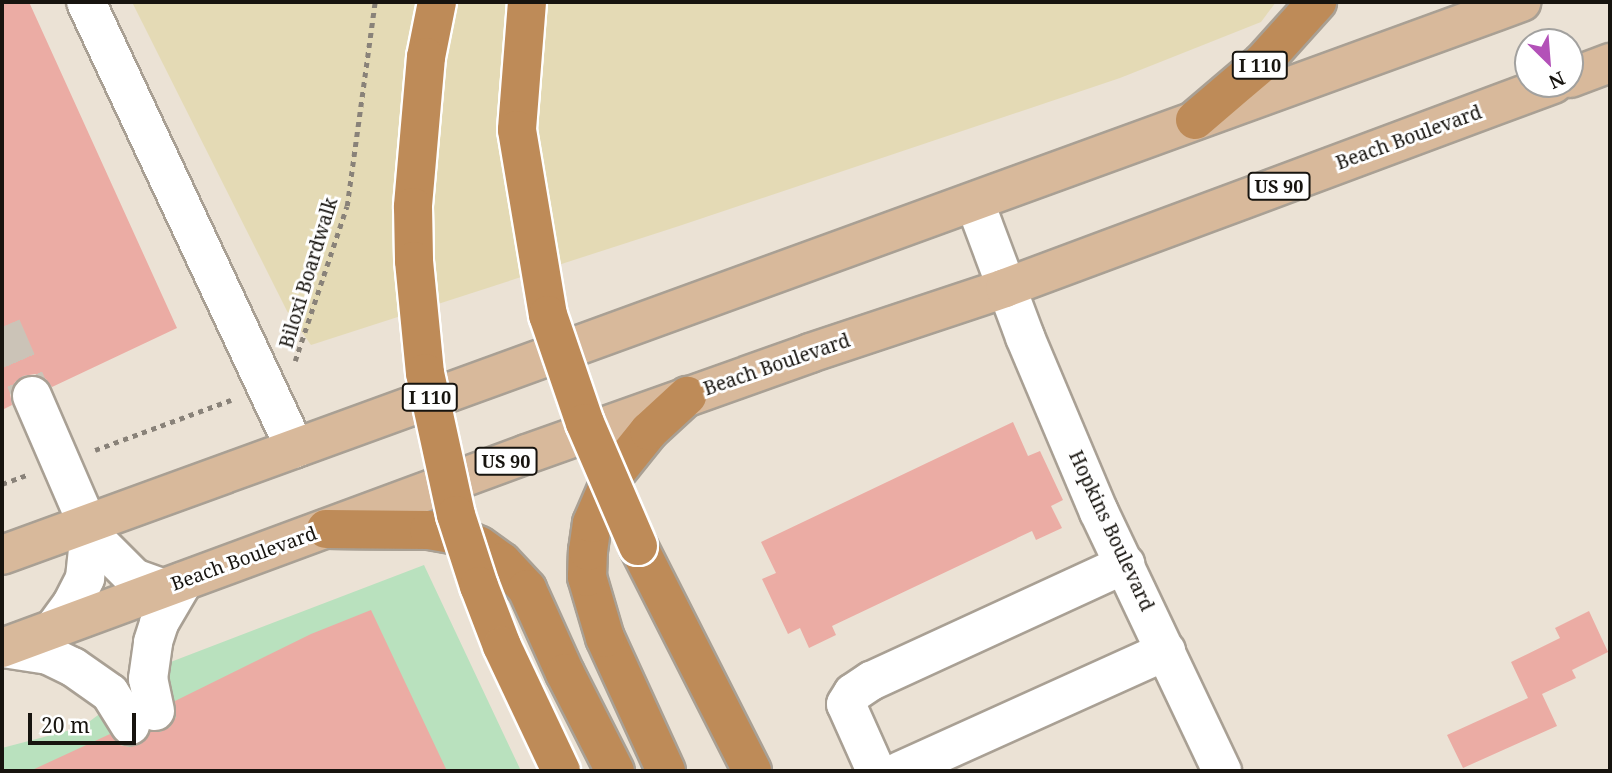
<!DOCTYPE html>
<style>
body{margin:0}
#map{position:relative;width:1612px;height:773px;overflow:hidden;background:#ebe2d5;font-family:"Noto Serif",serif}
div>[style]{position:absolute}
.green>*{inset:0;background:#b9e1be}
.sand>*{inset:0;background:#e4dab5}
.building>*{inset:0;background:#ebaca4}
.minor-tunnel>*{height:38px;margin-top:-19px;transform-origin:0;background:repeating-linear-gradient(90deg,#cbc3b7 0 38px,transparent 0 57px)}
.path>*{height:4.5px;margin-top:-2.25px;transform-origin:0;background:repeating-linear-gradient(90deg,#898279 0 5px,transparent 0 10px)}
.roads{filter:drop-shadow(2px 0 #a9a094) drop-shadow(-2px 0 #a9a094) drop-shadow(0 2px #a9a094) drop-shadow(0 -2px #a9a094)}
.minor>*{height:38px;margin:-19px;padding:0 19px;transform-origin:19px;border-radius:19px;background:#fff}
.major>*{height:38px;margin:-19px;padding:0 19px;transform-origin:19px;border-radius:19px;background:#d8b99b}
.highway>*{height:38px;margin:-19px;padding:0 19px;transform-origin:19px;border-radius:19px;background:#be8b58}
.bridges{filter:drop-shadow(2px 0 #fff) drop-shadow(-2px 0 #fff) drop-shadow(0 2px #fff) drop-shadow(0 -2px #fff)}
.highway-bridge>*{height:38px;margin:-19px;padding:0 19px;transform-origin:19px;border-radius:19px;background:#be8b58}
span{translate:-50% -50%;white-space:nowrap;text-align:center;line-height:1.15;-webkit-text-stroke:6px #fff;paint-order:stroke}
.shield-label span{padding:2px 5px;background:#fff;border:2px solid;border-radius:5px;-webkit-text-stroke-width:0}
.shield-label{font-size:18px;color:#17140f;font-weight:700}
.street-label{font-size:19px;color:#17140f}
.frame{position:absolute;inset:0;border:4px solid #17140f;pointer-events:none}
.north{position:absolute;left:1514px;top:28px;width:70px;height:70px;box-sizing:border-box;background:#fff;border:2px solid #a2a19f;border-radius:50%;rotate:155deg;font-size:19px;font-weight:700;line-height:28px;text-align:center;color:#17140f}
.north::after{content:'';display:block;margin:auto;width:24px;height:32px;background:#b351b8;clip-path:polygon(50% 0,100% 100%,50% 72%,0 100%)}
.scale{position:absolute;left:28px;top:713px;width:108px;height:32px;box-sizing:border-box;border:4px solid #17140f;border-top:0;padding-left:9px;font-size:21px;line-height:24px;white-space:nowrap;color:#17140f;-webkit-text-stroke:5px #fff;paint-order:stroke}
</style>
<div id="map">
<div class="green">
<div style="clip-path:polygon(424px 565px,521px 771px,2px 771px,2px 748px,82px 727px,168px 663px)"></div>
</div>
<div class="sand">
<div style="clip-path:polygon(132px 2px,1276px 2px,1261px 22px,1120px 78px,679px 226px,311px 345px,287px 311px)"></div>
</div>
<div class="building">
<div style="clip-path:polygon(2px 2px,29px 2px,177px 328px,52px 387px,46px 379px,35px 374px,23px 376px,15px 382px,10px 393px,12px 405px,2px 410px)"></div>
<div style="clip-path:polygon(1013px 422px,1028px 456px,1040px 451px,1063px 500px,1051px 506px,1062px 528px,1036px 540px,1032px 531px,832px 626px,836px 635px,809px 648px,800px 628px,788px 634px,762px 579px,776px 573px,761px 542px)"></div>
<div style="clip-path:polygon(371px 610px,447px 771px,30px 771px,110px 734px,120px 745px,130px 747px,141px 744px,150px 732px,160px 732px,170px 727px,176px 717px,175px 701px,311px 634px)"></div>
<div style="clip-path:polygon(1589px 611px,1608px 652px,1572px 670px,1576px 678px,1542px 694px,1557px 726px,1463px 768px,1447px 735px,1528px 698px,1511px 662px,1560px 638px,1555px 628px)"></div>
</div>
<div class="minor-tunnel">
<div style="left:2px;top:327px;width:75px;rotate:66.5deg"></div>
</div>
<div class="path">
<div style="left:295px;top:361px;width:163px;rotate:-71.5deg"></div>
<div style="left:347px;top:206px;width:206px;rotate:-82.2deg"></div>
<div style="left:95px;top:450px;width:145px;rotate:-20.2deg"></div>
<div style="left:2px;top:484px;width:27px;rotate:-20deg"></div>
</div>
<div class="roads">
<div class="minor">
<div style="left:86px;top:2px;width:493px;rotate:64.9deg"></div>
<div style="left:975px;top:203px;width:143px;rotate:69.5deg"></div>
<div style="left:1025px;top:337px;width:190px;rotate:67.1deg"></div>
<div style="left:1099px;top:512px;width:287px;rotate:64.6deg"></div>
<div style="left:32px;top:396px;width:154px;rotate:66.6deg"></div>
<div style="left:93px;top:537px;width:58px;rotate:45deg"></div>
<div style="left:134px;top:578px;width:32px;rotate:20deg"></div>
<div style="left:53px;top:630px;width:32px;rotate:-54deg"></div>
<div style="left:72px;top:604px;width:29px;rotate:-63deg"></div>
<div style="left:85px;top:578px;width:28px;rotate:-84deg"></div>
<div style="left:88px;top:550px;width:25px;rotate:-95deg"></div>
<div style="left:3px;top:648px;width:46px;rotate:8.8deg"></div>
<div style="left:48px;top:655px;width:28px;rotate:26deg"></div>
<div style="left:73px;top:667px;width:45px;rotate:35.1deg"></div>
<div style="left:110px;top:693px;width:38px;rotate:58deg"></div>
<div style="left:155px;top:711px;width:33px;rotate:-102deg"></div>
<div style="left:148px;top:679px;width:37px;rotate:-82deg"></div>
<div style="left:153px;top:642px;width:20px;rotate:-72deg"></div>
<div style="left:159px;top:623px;width:48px;rotate:-59.7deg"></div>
<div style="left:876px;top:771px;width:73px;rotate:-114.1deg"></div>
<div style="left:846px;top:704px;width:13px;rotate:-58deg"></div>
<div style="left:853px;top:693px;width:22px;rotate:-34deg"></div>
<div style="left:871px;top:681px;width:280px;rotate:-24.7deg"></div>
<div style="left:900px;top:771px;width:292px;rotate:-24.3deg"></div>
</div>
<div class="major">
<div style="left:1570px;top:78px;width:43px;rotate:-20.6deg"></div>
<div style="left:2px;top:555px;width:1617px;rotate:-20deg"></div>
<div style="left:2px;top:648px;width:560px;rotate:-20.28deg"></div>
<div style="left:527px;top:454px;width:300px;rotate:-19.6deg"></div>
<div style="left:810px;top:353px;width:206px;rotate:-18.4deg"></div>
<div style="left:1005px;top:288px;width:585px;rotate:-20.42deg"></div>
</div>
<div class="highway">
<div style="left:1195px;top:120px;width:89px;rotate:-40.5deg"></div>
<div style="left:1263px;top:62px;width:81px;rotate:-48deg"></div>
<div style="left:326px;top:529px;width:103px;rotate:0.6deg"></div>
<div style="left:429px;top:530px;width:27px;rotate:10deg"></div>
<div style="left:456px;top:535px;width:26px;rotate:25deg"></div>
<div style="left:480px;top:546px;width:27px;rotate:36deg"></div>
<div style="left:502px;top:562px;width:37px;rotate:47deg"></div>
<div style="left:527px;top:589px;width:92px;rotate:65.7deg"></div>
<div style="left:565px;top:673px;width:110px;rotate:63deg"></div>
<div style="left:638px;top:546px;width:252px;rotate:63.1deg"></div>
<div style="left:666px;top:771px;width:146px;rotate:-114.6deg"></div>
<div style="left:605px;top:638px;width:64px;rotate:-106.4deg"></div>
<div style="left:587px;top:577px;width:26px;rotate:-88deg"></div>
<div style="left:588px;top:551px;width:28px;rotate:-82deg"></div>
<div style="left:592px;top:523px;width:50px;rotate:-66.5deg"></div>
<div style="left:612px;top:477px;width:59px;rotate:-51.2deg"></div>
<div style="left:649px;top:431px;width:52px;rotate:-42.6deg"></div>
</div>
</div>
<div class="bridges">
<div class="highway-bridge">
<div style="left:437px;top:2px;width:56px;rotate:101.3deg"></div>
<div style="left:426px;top:57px;width:151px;rotate:95deg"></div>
<div style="left:413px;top:207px;width:54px;rotate:88.9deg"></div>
<div style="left:414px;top:261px;width:113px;rotate:84.4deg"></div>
<div style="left:425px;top:373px;width:145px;rotate:77.7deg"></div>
<div style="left:456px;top:515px;width:75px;rotate:72.1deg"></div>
<div style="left:479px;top:586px;width:64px;rotate:69deg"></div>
<div style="left:502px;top:646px;width:138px;rotate:64.7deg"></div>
<div style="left:527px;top:2px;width:128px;rotate:94.5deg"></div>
<div style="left:517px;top:130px;width:188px;rotate:80.5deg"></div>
<div style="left:548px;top:315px;width:114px;rotate:71.1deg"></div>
<div style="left:585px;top:423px;width:134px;rotate:66.7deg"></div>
</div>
</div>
<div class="shield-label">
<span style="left:1260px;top:65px">I 110</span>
<span style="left:1279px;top:186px">US 90</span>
<span style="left:430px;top:397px">I 110</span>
<span style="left:506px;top:461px">US 90</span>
</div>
<div class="street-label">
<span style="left:1409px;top:138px;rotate:-20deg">Beach Boulevard</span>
<span style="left:309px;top:273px;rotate:-73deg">Biloxi Boardwalk</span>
<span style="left:777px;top:365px;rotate:-19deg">Beach Boulevard</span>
<span style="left:1111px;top:531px;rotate:65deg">Hopkins Boulevard</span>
<span style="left:244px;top:559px;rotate:-20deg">Beach Boulevard</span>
</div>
<div class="frame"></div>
<div class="north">N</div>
<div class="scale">20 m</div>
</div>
